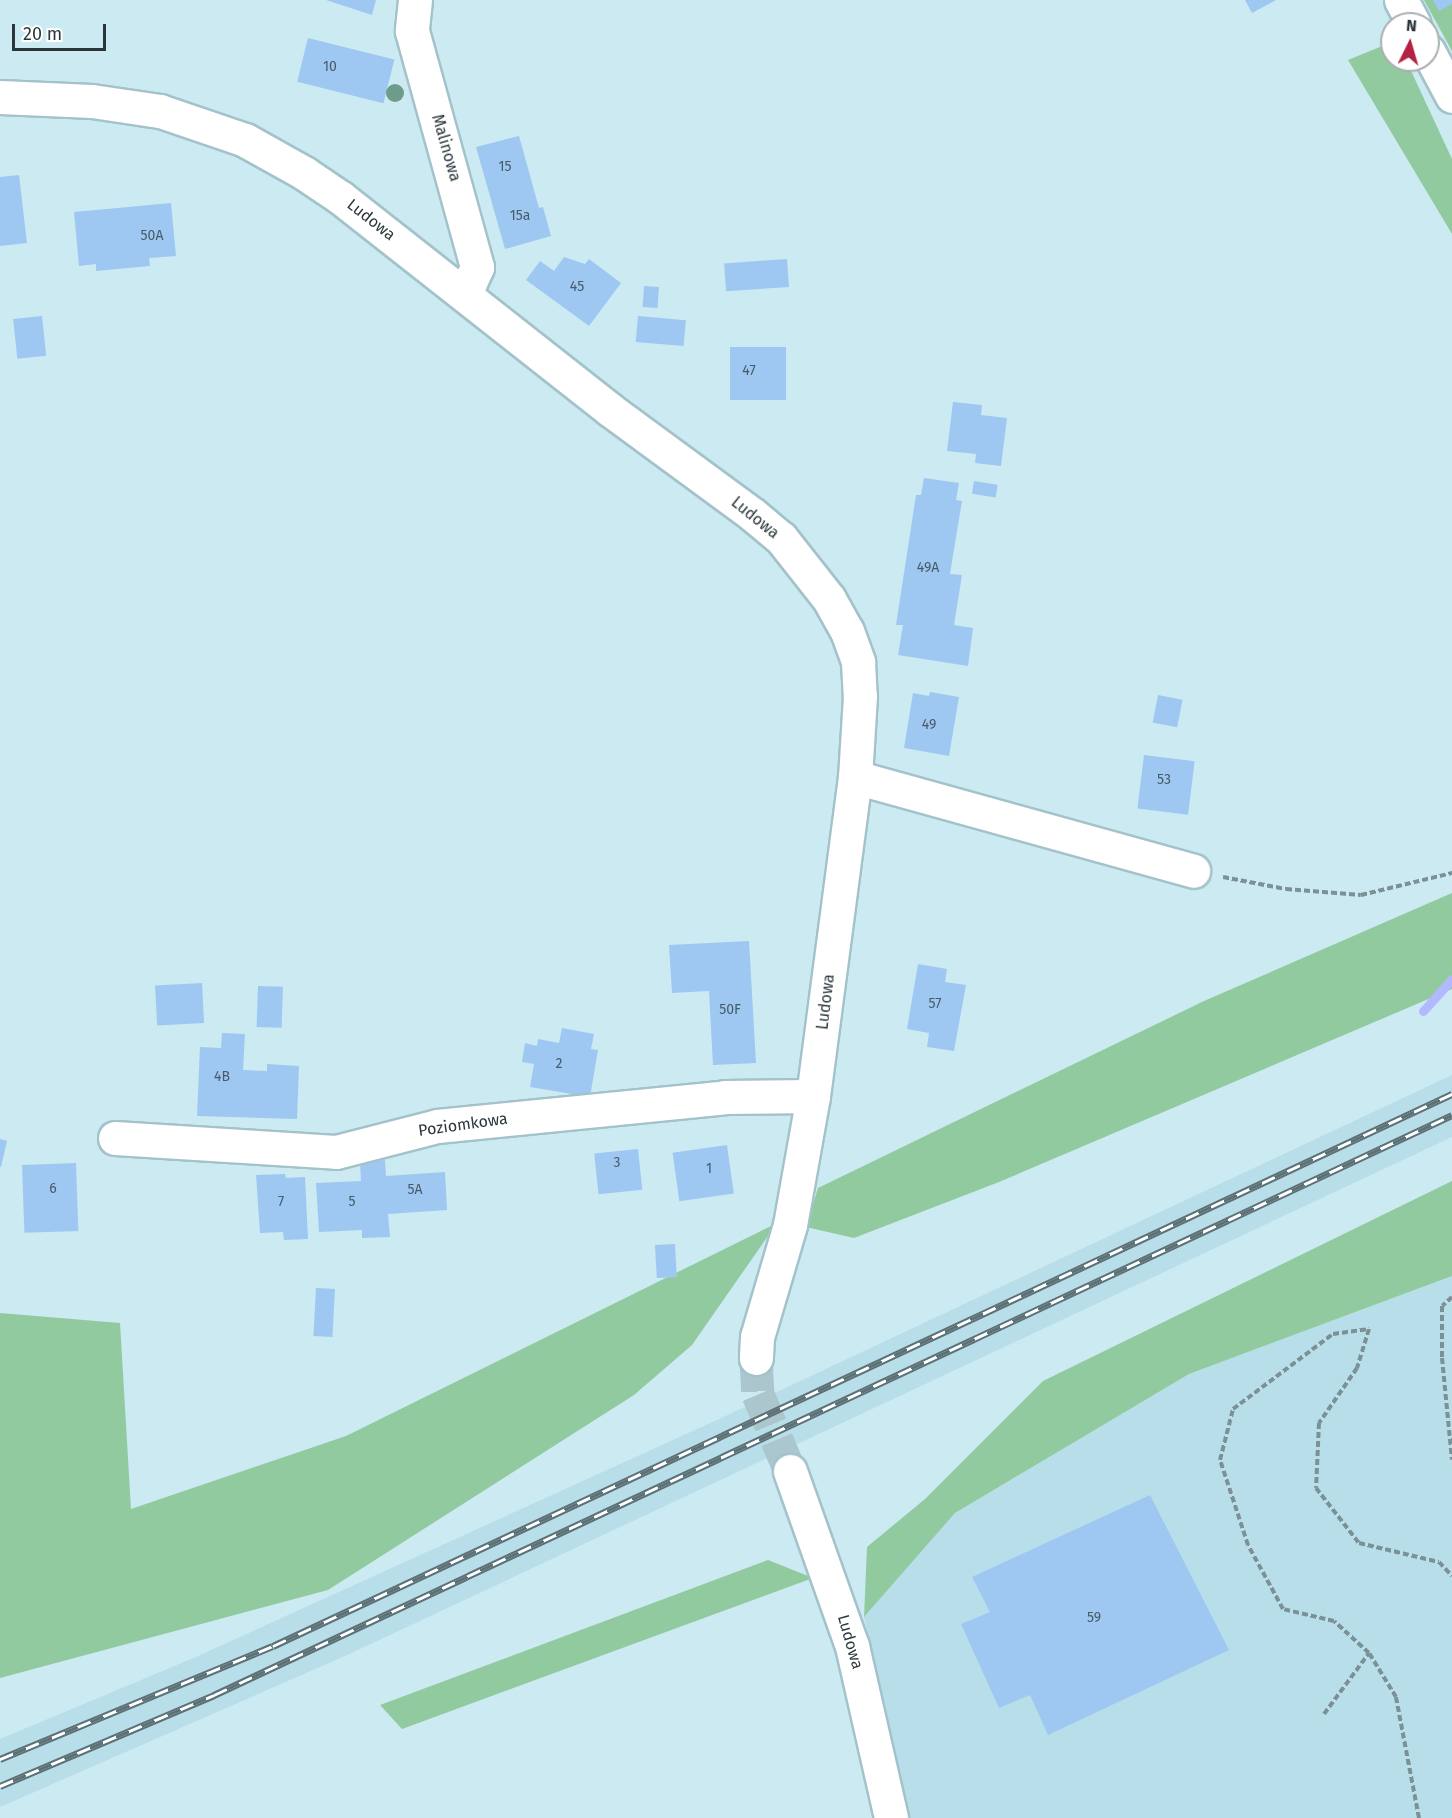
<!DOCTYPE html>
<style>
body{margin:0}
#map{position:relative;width:1452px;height:1818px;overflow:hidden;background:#cbeaf2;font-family:"Fira Sans",sans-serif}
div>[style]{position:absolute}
.built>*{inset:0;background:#b7dee9}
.green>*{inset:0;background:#92caa0}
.stream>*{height:9px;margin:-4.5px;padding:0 4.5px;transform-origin:4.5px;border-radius:4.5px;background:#b2baff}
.building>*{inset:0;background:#9ec8f1;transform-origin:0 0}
.minor-tunnel>*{height:33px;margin-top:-16.5px;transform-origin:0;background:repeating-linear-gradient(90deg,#abc6cd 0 33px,transparent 0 49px)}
.path>*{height:4px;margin-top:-2px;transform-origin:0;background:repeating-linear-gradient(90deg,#7b9196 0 6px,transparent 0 9px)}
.roads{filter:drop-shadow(2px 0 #a4c2ca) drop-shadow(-2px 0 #a4c2ca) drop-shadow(0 2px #a4c2ca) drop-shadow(0 -2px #a4c2ca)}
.minor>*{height:33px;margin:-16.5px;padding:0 16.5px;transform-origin:16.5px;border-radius:16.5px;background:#fff}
.rail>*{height:7px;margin-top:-3.5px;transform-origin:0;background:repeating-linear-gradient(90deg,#fff 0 14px,#5d7075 0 28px);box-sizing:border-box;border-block:2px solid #5d7075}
.trees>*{width:18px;height:18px;margin:-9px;border-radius:50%;background:#6d9c8a}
span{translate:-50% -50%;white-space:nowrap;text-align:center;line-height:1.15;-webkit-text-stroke:6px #fff;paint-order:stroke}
.number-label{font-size:14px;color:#475b68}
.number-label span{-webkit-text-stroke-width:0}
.street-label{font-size:16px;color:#2a373a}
.north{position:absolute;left:1380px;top:12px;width:60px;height:60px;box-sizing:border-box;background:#fff;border:2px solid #aaafb0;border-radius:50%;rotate:5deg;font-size:16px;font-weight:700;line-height:24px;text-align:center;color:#2a373a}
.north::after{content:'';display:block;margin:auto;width:21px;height:27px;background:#b32143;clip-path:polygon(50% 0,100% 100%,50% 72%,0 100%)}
.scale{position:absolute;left:12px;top:24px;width:94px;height:27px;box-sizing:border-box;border:3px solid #2a373a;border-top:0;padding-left:8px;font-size:18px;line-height:21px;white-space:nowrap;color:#2a373a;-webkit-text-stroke:4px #fff;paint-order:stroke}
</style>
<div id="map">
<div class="built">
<div style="clip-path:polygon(1452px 1075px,1452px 1137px,345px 1656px,0 1807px,0 1739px,196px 1657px,717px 1420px)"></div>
<div style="clip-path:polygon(1452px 1276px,1452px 1818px,910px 1818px,864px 1617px,955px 1513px,1189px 1374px)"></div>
</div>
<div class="green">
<div style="clip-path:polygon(1424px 0,1452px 0,1452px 51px)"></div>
<div style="clip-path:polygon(1392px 42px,1392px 60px,1406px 60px,1452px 159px,1452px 234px,1348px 60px)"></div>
<div style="clip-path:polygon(1452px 893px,1452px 989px,999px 1182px,854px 1238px,806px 1227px,818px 1188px,1204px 1001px)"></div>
<div style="clip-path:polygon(1452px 1181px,1452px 1276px,1189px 1374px,955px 1513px,864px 1617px,867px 1547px,925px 1499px,1043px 1381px)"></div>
<div style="clip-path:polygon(777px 1223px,692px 1345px,634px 1395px,328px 1590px,0 1678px,0 1313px,120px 1323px,131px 1509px,346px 1436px)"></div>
<div style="clip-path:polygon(768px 1560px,813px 1578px,402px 1729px,380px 1705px)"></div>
</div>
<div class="stream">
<div style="left:1423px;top:1011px;width:43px;rotate:-47.8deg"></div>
</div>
<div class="building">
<div style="clip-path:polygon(326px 0,376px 0,372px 15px)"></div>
<div style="clip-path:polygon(1245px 0,1276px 0,1252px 13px)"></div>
<div style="clip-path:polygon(1433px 0,1452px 0,1452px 4px,1439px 11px)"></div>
<div style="left:308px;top:38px;width:89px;height:45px;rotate:14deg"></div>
<div style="clip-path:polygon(519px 136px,539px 208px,543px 207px,551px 236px,505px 249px,476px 147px)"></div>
<div style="clip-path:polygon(19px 175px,27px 243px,0 246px,0 177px)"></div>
<div style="clip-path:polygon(171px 203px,176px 256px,149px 258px,150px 266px,96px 271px,96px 264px,79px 266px,74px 212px)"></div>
<div style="clip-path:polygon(564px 257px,585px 264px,589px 259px,621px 283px,589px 326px,526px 280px,540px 261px,554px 271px)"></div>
<div style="left:787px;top:259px;width:28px;height:63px;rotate:86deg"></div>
<div style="left:644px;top:286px;width:15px;height:21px;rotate:4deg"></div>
<div style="left:42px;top:316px;width:40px;height:29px;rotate:84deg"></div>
<div style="left:638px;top:316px;width:48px;height:26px;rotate:5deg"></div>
<div style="left:730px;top:347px;width:56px;height:53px"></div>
<div style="clip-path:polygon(953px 402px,982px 405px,981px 415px,1007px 418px,1001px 466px,975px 463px,976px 454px,947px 451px)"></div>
<div style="clip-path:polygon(924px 478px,959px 483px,956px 500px,962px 501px,950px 574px,962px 575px,954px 625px,973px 628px,968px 666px,898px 655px,903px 625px,896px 625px,916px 495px,921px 495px)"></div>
<div style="left:974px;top:481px;width:24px;height:13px;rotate:9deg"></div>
<div style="clip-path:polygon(930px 692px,959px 697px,949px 756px,904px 748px,913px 693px,929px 696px)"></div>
<div style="left:1158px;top:695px;width:25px;height:28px;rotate:11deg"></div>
<div style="left:1144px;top:755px;width:51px;height:54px;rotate:7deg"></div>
<div style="clip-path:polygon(749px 941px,756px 1063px,713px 1065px,709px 991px,672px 993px,669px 945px)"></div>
<div style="clip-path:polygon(918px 964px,947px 969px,945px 982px,966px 985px,954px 1051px,927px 1047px,929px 1033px,907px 1029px)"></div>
<div style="left:202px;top:983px;width:40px;height:47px;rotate:87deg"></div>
<div style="left:258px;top:986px;width:25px;height:41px;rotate:2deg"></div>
<div style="clip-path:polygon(562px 1028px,594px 1034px,591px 1049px,598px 1050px,590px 1097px,530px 1087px,534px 1064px,522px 1062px,525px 1043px,537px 1046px,538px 1039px,559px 1043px)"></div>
<div style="clip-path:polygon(222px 1033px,245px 1034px,243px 1070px,267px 1071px,267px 1064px,299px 1066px,297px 1119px,197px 1116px,200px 1047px,221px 1048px)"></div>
<div style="clip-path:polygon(0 1139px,7px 1141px,1px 1167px,0 1167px)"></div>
<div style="left:727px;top:1145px;width:49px;height:55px;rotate:82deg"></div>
<div style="left:638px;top:1149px;width:41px;height:44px;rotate:84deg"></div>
<div style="clip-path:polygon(385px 1160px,386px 1176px,445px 1172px,447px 1210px,388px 1214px,390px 1237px,362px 1238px,362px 1230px,319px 1232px,316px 1183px,361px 1181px,360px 1162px)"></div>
<div style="left:76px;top:1163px;width:68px;height:54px;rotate:88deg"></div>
<div style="clip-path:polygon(285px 1174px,286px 1178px,305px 1177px,308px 1239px,284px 1240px,283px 1232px,260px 1233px,256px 1175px)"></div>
<div style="left:675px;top:1244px;width:33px;height:20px;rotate:87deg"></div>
<div style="left:316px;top:1288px;width:19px;height:48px;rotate:3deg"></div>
<div style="clip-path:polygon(1150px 1495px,1229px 1650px,1048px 1735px,1030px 1695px,999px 1708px,961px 1624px,990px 1612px,972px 1577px)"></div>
</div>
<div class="minor-tunnel">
<div style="left:756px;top:1358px;width:36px;rotate:87deg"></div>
<div style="left:758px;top:1394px;width:83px;rotate:67.4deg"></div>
</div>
<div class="path">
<div style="left:1223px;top:877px;width:64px;rotate:10.8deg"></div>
<div style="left:1286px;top:889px;width:75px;rotate:4.6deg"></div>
<div style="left:1361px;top:895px;width:94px;rotate:-13.6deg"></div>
<div style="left:1452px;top:1297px;width:13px;rotate:138deg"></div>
<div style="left:1442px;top:1306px;width:52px;rotate:90deg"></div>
<div style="left:1442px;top:1358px;width:102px;rotate:84.4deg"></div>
<div style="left:1324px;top:1714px;width:76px;rotate:-53.6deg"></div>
<div style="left:1419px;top:1818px;width:123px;rotate:-100.8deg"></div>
<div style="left:1396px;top:1697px;width:52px;rotate:-121.5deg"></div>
<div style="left:1369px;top:1653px;width:47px;rotate:-137.6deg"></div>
<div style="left:1334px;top:1621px;width:52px;rotate:-166.8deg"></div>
<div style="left:1283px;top:1609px;width:73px;rotate:-118.7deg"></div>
<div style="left:1248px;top:1545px;width:89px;rotate:-108.2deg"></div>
<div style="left:1220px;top:1460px;width:53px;rotate:-75.7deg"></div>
<div style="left:1233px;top:1409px;width:125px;rotate:-36.9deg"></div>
<div style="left:1333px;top:1334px;width:36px;rotate:-8deg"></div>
<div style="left:1369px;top:1329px;width:41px;rotate:107.1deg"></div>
<div style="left:1357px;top:1368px;width:67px;rotate:124.6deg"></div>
<div style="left:1319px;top:1423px;width:65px;rotate:92.6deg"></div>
<div style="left:1316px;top:1488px;width:70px;rotate:52deg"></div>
<div style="left:1359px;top:1543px;width:82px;rotate:13.4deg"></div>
<div style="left:1439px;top:1562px;width:19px;rotate:47deg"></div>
</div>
<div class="roads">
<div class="minor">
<div style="left:415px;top:0;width:31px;rotate:96deg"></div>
<div style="left:412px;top:31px;width:245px;rotate:74.6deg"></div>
<div style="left:477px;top:267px;width:30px;rotate:114deg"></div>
<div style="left:1401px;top:0;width:27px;rotate:62deg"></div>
<div style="left:1428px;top:51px;width:51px;rotate:61.9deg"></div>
<div style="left:0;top:97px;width:92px;rotate:2.5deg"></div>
<div style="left:92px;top:101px;width:69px;rotate:8.4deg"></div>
<div style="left:160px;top:111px;width:90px;rotate:18.8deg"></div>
<div style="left:245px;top:140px;width:68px;rotate:29.2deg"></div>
<div style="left:304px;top:173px;width:45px;rotate:34deg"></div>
<div style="left:341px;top:198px;width:341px;rotate:38.2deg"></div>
<div style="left:609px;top:409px;width:177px;rotate:36.3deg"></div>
<div style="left:752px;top:514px;width:38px;rotate:40deg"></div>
<div style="left:781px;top:538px;width:78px;rotate:51.8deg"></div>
<div style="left:829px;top:599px;width:37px;rotate:61deg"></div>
<div style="left:847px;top:631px;width:33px;rotate:70deg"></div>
<div style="left:858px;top:662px;width:34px;rotate:87deg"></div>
<div style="left:860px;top:696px;width:81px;rotate:93.5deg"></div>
<div style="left:855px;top:777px;width:322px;rotate:97.5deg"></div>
<div style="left:813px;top:1096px;width:131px;rotate:100.1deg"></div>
<div style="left:790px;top:1225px;width:117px;rotate:106.4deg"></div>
<div style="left:757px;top:1337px;width:21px;rotate:93deg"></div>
<div style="left:855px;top:777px;width:351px;rotate:15.5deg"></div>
<div style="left:115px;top:1138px;width:221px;rotate:3.6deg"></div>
<div style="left:336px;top:1152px;width:104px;rotate:-14.4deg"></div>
<div style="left:437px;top:1126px;width:289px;rotate:-5.7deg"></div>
<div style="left:725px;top:1097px;width:88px;rotate:-0.7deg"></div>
<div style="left:790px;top:1471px;width:186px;rotate:70.5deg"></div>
<div style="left:852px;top:1646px;width:176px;rotate:77.2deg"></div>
</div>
</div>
<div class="rail">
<div style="left:0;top:1759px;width:295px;rotate:-22.5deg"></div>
<div style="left:273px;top:1646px;width:1302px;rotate:-25.09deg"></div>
<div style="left:0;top:1786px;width:233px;rotate:-23deg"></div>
<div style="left:214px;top:1695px;width:1367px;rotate:-25.1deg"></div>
</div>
<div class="trees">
<div style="left:395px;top:93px"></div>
</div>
<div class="number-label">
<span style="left:330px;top:67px">10</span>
<span style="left:505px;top:167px">15</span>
<span style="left:520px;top:216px">15a</span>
<span style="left:152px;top:236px">50A</span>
<span style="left:577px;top:287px">45</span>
<span style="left:749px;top:371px">47</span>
<span style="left:928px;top:568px">49A</span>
<span style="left:929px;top:725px">49</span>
<span style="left:1164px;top:780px">53</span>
<span style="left:935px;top:1004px">57</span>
<span style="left:730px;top:1010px">50F</span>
<span style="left:559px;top:1064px">2</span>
<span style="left:222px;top:1077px">4B</span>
<span style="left:617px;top:1163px">3</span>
<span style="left:709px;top:1169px">1</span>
<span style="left:53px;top:1189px">6</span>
<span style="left:415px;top:1190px">5A</span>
<span style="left:281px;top:1202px">7</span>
<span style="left:352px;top:1202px">5</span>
<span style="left:1094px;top:1618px">59</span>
</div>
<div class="street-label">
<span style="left:446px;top:148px;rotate:74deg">Malinowa</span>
<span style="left:371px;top:220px;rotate:38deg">Ludowa</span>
<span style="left:755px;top:518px;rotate:39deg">Ludowa</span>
<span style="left:826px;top:1002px;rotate:-83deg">Ludowa</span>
<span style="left:463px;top:1125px;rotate:-8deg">Poziomkowa</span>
<span style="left:850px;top:1642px;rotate:74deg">Ludowa</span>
</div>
<div class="north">N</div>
<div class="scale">20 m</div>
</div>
